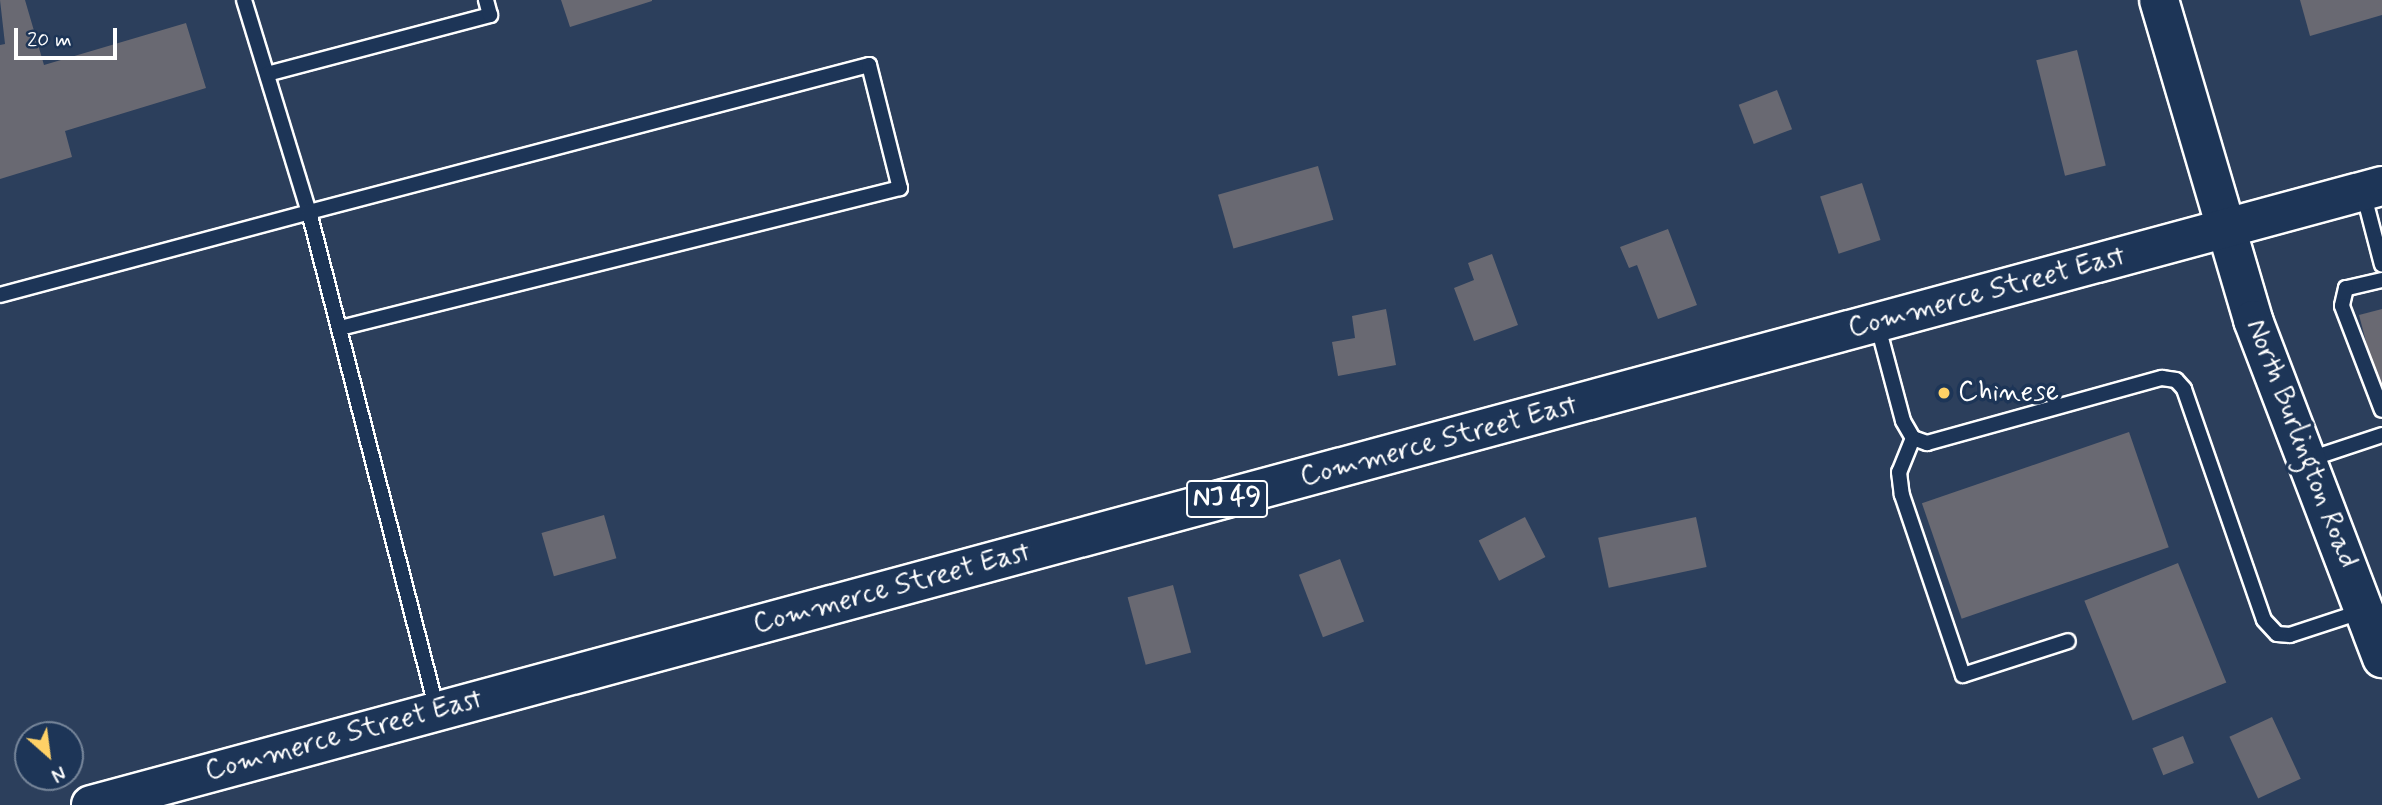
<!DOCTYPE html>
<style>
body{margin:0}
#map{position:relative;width:2382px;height:805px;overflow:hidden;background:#2c3f5c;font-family:Mynerve,sans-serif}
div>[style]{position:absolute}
.building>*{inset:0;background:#696972;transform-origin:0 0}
.roads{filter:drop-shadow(2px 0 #fff) drop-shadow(-2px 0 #fff) drop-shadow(0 2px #fff) drop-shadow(0 -2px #fff)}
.lane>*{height:14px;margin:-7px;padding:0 7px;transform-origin:7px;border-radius:7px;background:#1d3557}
.secondary>*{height:38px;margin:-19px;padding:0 19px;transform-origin:19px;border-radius:19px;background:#1d3557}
.highway>*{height:38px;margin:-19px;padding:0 19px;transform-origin:19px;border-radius:19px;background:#1d3557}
.dots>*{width:19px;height:19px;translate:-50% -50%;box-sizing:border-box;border:4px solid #1d3557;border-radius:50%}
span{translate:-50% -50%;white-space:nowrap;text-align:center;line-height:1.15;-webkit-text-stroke:7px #1d3557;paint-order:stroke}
.shield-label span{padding:2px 5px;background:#1d3557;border:2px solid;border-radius:5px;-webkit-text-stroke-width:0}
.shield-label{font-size:26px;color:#fff;font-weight:700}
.street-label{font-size:28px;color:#fff}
.poi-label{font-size:28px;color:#fff}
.left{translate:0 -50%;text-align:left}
.north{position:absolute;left:14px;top:721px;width:70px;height:70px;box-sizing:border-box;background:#1d3557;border:2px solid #77869a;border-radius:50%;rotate:152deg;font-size:19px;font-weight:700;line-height:28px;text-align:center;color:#fff}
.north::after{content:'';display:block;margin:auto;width:24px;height:32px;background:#ffd166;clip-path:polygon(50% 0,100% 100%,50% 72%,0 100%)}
.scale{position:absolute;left:14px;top:28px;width:103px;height:32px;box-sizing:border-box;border:4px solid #fff;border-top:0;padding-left:9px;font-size:21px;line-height:24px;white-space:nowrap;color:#fff;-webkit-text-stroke:5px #1d3557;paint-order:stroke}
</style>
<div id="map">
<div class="building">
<div style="clip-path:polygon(0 0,25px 0,44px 65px,186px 23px,206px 88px,65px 131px,72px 157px,0 179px,0 45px,5px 44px)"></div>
<div style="clip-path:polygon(561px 0,652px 0,652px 1px,570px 27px)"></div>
<div style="clip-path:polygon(2300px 0,2382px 0,2382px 15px,2310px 36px)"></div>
<div style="left:2077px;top:50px;width:119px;height:42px;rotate:76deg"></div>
<div style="left:1777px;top:90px;width:42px;height:41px;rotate:69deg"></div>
<div style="left:1318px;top:166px;width:56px;height:104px;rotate:74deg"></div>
<div style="left:1862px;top:183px;width:60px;height:44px;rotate:72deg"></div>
<div style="clip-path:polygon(1668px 229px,1697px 305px,1658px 319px,1637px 265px,1629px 268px,1620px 247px)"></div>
<div style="clip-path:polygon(1492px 254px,1518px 325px,1474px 341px,1454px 288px,1474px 280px,1468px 263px)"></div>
<div style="clip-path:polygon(1386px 309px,1396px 365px,1338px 376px,1332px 342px,1355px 338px,1352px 316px)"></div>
<div style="clip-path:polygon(2382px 309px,2382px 386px,2378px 387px,2359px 315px)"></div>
<div style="left:2129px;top:432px;width:122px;height:219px;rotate:71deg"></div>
<div style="left:604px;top:515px;width:45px;height:65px;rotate:74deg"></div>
<div style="left:1525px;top:517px;width:45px;height:52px;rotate:63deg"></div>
<div style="left:1696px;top:517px;width:51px;height:100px;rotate:78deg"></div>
<div style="left:1340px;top:559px;width:67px;height:44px;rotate:69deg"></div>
<div style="left:2178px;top:563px;width:129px;height:101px;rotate:68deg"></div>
<div style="left:1173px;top:585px;width:70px;height:47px;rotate:75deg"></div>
<div style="left:2272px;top:717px;width:68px;height:47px;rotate:65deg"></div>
<div style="left:2183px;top:736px;width:29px;height:33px;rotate:68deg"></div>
</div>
<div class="roads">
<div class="lane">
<div style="left:244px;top:0;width:222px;rotate:73deg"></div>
<div style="left:309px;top:212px;width:579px;rotate:-14.71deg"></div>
<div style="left:869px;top:65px;width:127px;rotate:75.9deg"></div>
<div style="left:900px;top:188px;width:577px;rotate:165.96deg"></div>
<div style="left:267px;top:74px;width:231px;rotate:-14.8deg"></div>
<div style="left:490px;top:15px;width:16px;rotate:-105deg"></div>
<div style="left:2363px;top:192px;width:75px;rotate:75.4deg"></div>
<div style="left:2382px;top:280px;width:37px;rotate:167deg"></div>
<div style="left:2346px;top:288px;width:18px;rotate:103deg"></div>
<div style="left:2342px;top:306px;width:111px;rotate:69deg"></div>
<div style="left:0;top:295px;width:320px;rotate:-15deg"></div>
<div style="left:309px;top:212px;width:514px;rotate:75.59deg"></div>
<div style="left:1877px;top:323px;width:101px;rotate:75.1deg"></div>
<div style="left:1903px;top:421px;width:20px;rotate:60deg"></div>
<div style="left:1913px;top:438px;width:15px;rotate:20deg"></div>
<div style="left:1927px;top:443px;width:244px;rotate:-15.5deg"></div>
<div style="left:2162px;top:378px;width:14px;rotate:8deg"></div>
<div style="left:2176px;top:380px;width:12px;rotate:48deg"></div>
<div style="left:2184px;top:389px;width:244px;rotate:70.9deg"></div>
<div style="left:2264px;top:620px;width:19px;rotate:47deg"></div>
<div style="left:2277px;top:634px;width:13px;rotate:4deg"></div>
<div style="left:2290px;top:635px;width:77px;rotate:-18.2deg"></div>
<div style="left:1913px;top:438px;width:37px;rotate:112deg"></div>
<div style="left:1899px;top:472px;width:23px;rotate:83deg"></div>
<div style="left:1902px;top:495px;width:190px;rotate:71.3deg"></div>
<div style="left:1963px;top:675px;width:110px;rotate:-17.9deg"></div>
<div style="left:2307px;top:460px;width:79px;rotate:-18.4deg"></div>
</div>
<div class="secondary">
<div style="left:2159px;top:0;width:334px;rotate:73.6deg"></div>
<div style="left:2253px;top:320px;width:362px;rotate:69.1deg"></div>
</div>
<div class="highway">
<div style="left:91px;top:805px;width:2373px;rotate:-15.12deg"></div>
</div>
</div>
<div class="dots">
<div style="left:1944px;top:393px;background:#ffd166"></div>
</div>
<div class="shield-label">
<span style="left:1227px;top:499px">NJ 49</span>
</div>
<div class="street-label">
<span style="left:1987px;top:293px;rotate:-15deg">Commerce Street East</span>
<span style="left:1439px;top:442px;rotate:-15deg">Commerce Street East</span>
<span style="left:2301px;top:444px;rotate:69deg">North Burlington Road</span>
<span style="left:892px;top:589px;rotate:-15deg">Commerce Street East</span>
<span style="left:344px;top:736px;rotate:-15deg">Commerce Street East</span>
</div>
<div class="poi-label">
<span class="left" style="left:1958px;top:393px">Chinese</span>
</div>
<div class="north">N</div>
<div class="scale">20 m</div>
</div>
